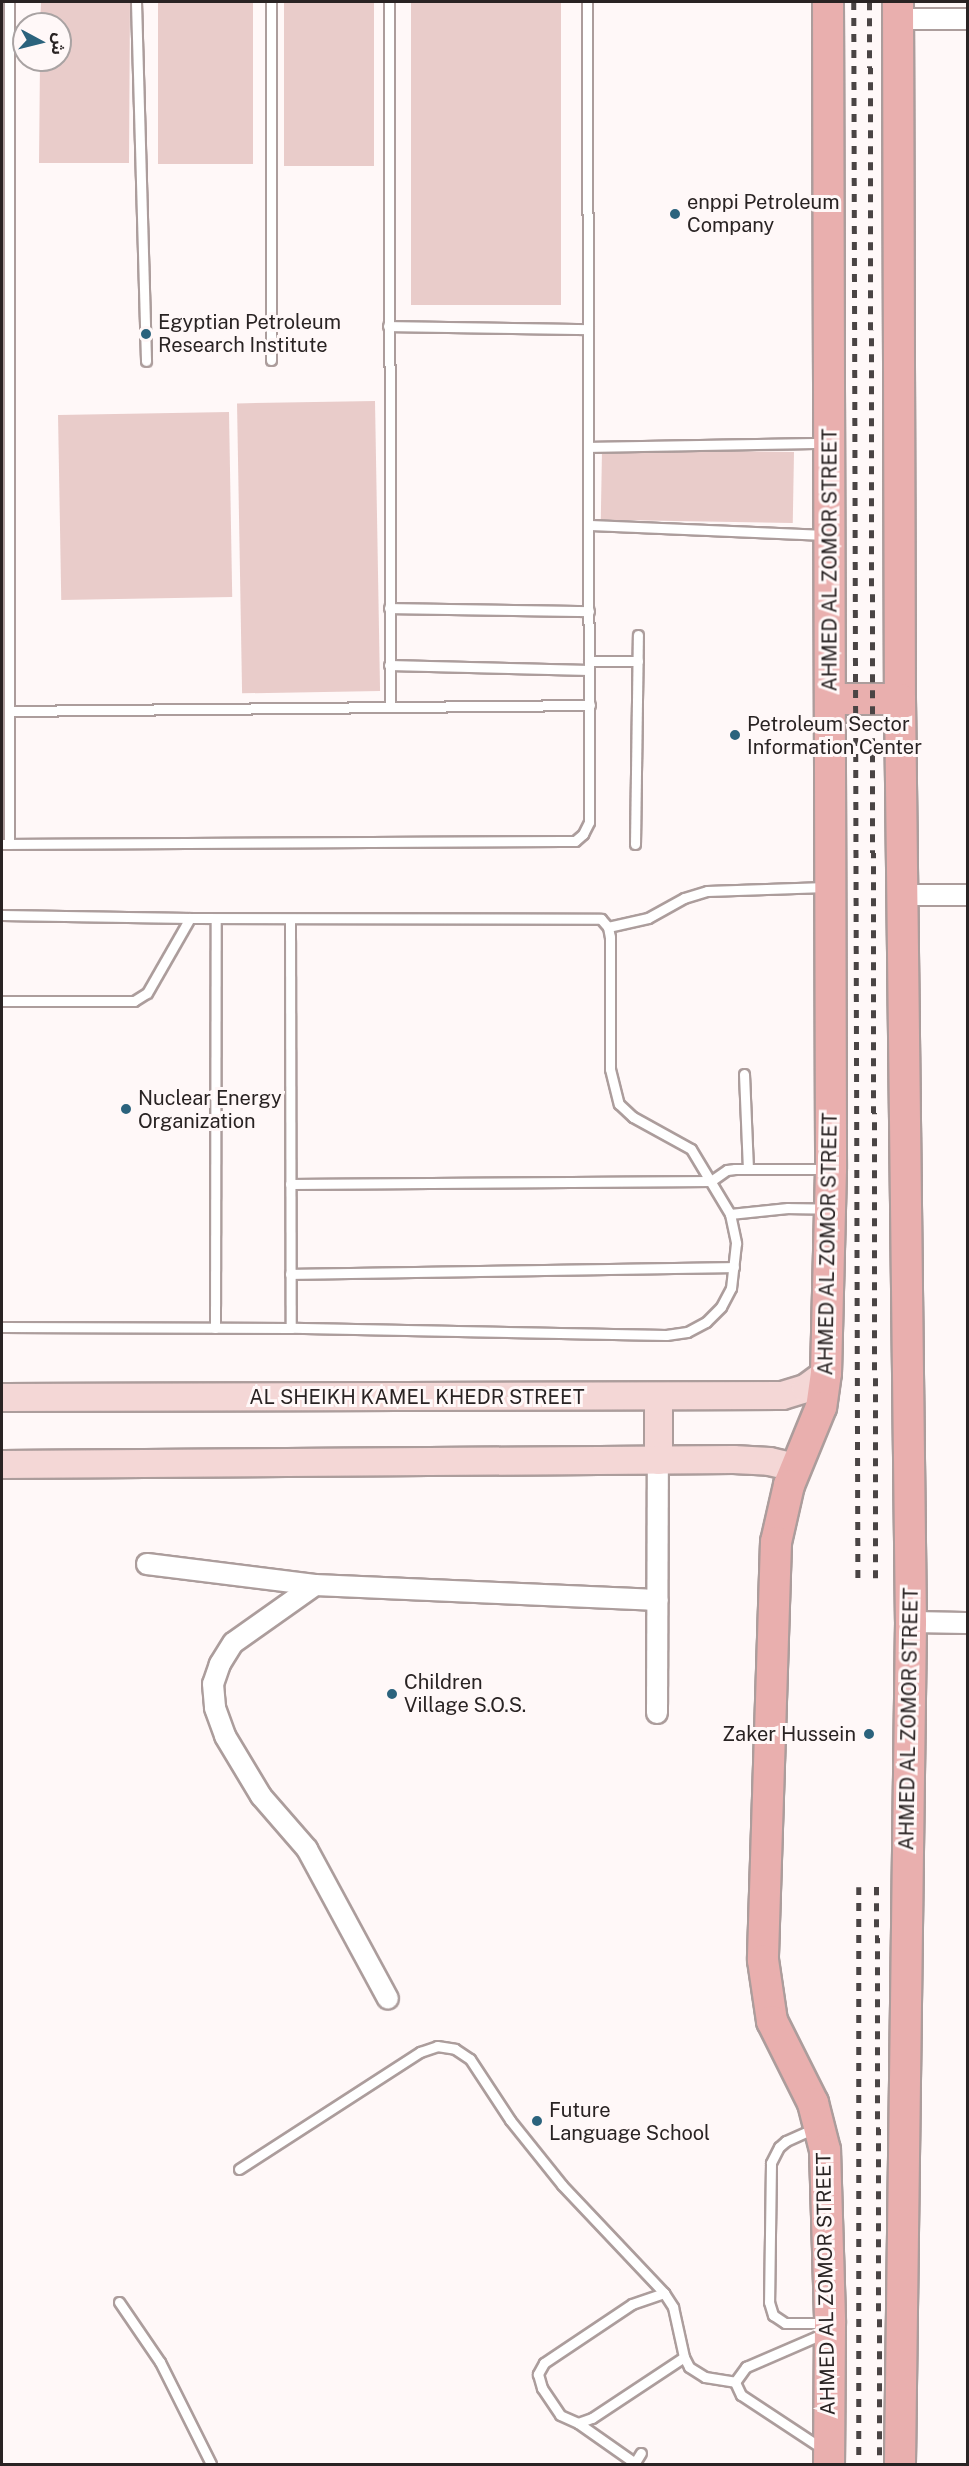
<!DOCTYPE html>
<meta charset="utf-8">
<style>
body{margin:0}
#map{position:relative;width:969px;height:2466px;overflow:hidden;background:#fff8f8;font-family:"Public Sans","Noto Sans Arabic",sans-serif}
div>[style]{position:absolute}
.green>*{inset:0;background:#e9ccca;transform-origin:0 0}
.roads{filter:drop-shadow(2px 0 #ac9d9c) drop-shadow(-2px 0 #ac9d9c) drop-shadow(0 2px #ac9d9c) drop-shadow(0 -2px #ac9d9c)}
.lane>*{height:9px;margin:-4.5px;padding:0 4.5px;transform-origin:4.5px;border-radius:4.5px;background:#fff}
.street>*{height:20px;margin:-10px;padding:0 10px;transform-origin:10px;border-radius:10px;background:#fff}
.secondary>*{height:27px;margin:-13.5px;padding:0 13.5px;transform-origin:13.5px;border-radius:13.5px;background:#f4d7d6}
.primary>*{height:30px;margin:-15px;padding:0 15px;transform-origin:15px;border-radius:15px;background:#e9afae}
.rail>*{height:4.5px;margin-top:-2.25px;transform-origin:0;background:repeating-linear-gradient(90deg,#4a4444 0 8px,transparent 0 16px)}
.dots>*{width:16px;height:16px;translate:-50% -50%;box-sizing:border-box;border:3px solid #fff8f8;border-radius:50%}
span{translate:-50% -50%;white-space:nowrap;text-align:center;line-height:1.15;-webkit-text-stroke:6px #fff8f8;paint-order:stroke}
.poi-label{font-size:20px;color:#292323}
.left{translate:0 -50%;text-align:left}
.right{translate:-100% -50%;text-align:right}
.street-label{font-size:20px;color:#292323}
.frame{position:absolute;inset:0;border:3px solid #292323;pointer-events:none}
.north{position:absolute;left:12px;top:12px;width:60px;height:60px;box-sizing:border-box;background:#fff8f8;border:2px solid #a9a3a3;border-radius:50%;rotate:97deg;font-size:16px;font-weight:700;line-height:24px;text-align:center;color:#292323}
.north::after{content:'';display:block;margin:auto;width:21px;height:27px;background:#2b637d;clip-path:polygon(50% 0,100% 100%,50% 72%,0 100%)}
</style>
<div id="map">
<div class="green">
<div style="clip-path:polygon(41px 2px,130px 2px,129px 163px,39px 163px,40px 60px,60px 60px,60px 24px,40px 24px)"></div>
<div style="left:158px;top:2px;width:95px;height:162px"></div>
<div style="left:284px;top:2px;width:90px;height:164px"></div>
<div style="left:411px;top:2px;width:150px;height:303px"></div>
<div style="left:375px;top:401px;width:290px;height:138px;rotate:89deg"></div>
<div style="left:229px;top:412px;width:185px;height:171px;rotate:89deg"></div>
<div style="left:794px;top:452px;width:71px;height:192px;rotate:91deg"></div>
</div>
<div class="roads">
<div class="lane">
<div style="left:9px;top:2px;width:842px;rotate:90deg"></div>
<div style="left:136px;top:2px;width:359px;rotate:88.4deg"></div>
<div style="left:389px;top:2px;width:705px;rotate:89.92deg"></div>
<div style="left:388px;top:326px;width:200px;rotate:0.9deg"></div>
<div style="left:271px;top:360px;width:358px;rotate:-90deg"></div>
<div style="left:589px;top:447px;width:235px;rotate:-1deg"></div>
<div style="left:589px;top:525px;width:238px;rotate:2.4deg"></div>
<div style="left:389px;top:608px;width:200px;rotate:0.9deg"></div>
<div style="left:589px;top:661px;width:49px"></div>
<div style="left:389px;top:665px;width:200px;rotate:1.4deg"></div>
<div style="left:9px;top:711px;width:581px;rotate:-0.59deg"></div>
<div style="left:2px;top:844px;width:561px;rotate:-0.31deg"></div>
<div style="left:563px;top:841px;width:12px"></div>
<div style="left:575px;top:841px;width:11px;rotate:-41deg"></div>
<div style="left:583px;top:834px;width:13px;rotate:-63deg"></div>
<div style="left:589px;top:822px;width:820px;rotate:-90.14deg"></div>
<div style="left:635px;top:844px;width:209px;rotate:-89.2deg"></div>
<div style="left:2px;top:915px;width:188px;rotate:0.9deg"></div>
<div style="left:190px;top:918px;width:411px;rotate:0.1deg"></div>
<div style="left:601px;top:919px;width:11px;rotate:49deg"></div>
<div style="left:608px;top:927px;width:10px;rotate:79deg"></div>
<div style="left:610px;top:937px;width:132px;rotate:90deg"></div>
<div style="left:610px;top:1069px;width:36px;rotate:76deg"></div>
<div style="left:619px;top:1104px;width:19px;rotate:43deg"></div>
<div style="left:633px;top:1117px;width:66px;rotate:28.9deg"></div>
<div style="left:691px;top:1149px;width:76px;rotate:59deg"></div>
<div style="left:730px;top:1214px;width:30px;rotate:78deg"></div>
<div style="left:736px;top:1243px;width:45px;rotate:96.3deg"></div>
<div style="left:731px;top:1288px;width:21px;rotate:118deg"></div>
<div style="left:721px;top:1307px;width:21px;rotate:135deg"></div>
<div style="left:706px;top:1322px;width:21px;rotate:152deg"></div>
<div style="left:687px;top:1332px;width:21px;rotate:172deg"></div>
<div style="left:666px;top:1335px;width:375px;rotate:-178.9deg"></div>
<div style="left:291px;top:1328px;width:289px;rotate:-179.8deg"></div>
<div style="left:290px;top:919px;width:409px;rotate:89.9deg"></div>
<div style="left:608px;top:927px;width:41px;rotate:-12.7deg"></div>
<div style="left:648px;top:918px;width:41px;rotate:-29.1deg"></div>
<div style="left:684px;top:898px;width:24px;rotate:-17deg"></div>
<div style="left:707px;top:891px;width:119px;rotate:-1.9deg"></div>
<div style="left:2px;top:1001px;width:132px"></div>
<div style="left:134px;top:1001px;width:15px;rotate:-32deg"></div>
<div style="left:147px;top:993px;width:86px;rotate:-60.2deg"></div>
<div style="left:744px;top:1074px;width:94px;rotate:87.6deg"></div>
<div style="left:290px;top:1184px;width:421px;rotate:-0.4deg"></div>
<div style="left:711px;top:1181px;width:19px;rotate:-35deg"></div>
<div style="left:727px;top:1170px;width:8px;rotate:-7deg"></div>
<div style="left:735px;top:1169px;width:92px"></div>
<div style="left:730px;top:1214px;width:58px;rotate:-5.9deg"></div>
<div style="left:788px;top:1208px;width:39px;rotate:1deg"></div>
<div style="left:290px;top:1274px;width:444px;rotate:-0.9deg"></div>
<div style="left:215px;top:1328px;width:409px;rotate:-89.9deg"></div>
<div style="left:815px;top:2128px;width:32px;rotate:156deg"></div>
<div style="left:786px;top:2141px;width:9px;rotate:139deg"></div>
<div style="left:779px;top:2147px;width:18px;rotate:117deg"></div>
<div style="left:771px;top:2163px;width:139px;rotate:90.8deg"></div>
<div style="left:769px;top:2302px;width:14px;rotate:73deg"></div>
<div style="left:773px;top:2315px;width:14px;rotate:34deg"></div>
<div style="left:785px;top:2323px;width:42px"></div>
<div style="left:239px;top:2169px;width:216px;rotate:-32.9deg"></div>
<div style="left:420px;top:2052px;width:18px;rotate:-19deg"></div>
<div style="left:437px;top:2046px;width:18px;rotate:9deg"></div>
<div style="left:455px;top:2049px;width:18px;rotate:34deg"></div>
<div style="left:470px;top:2059px;width:73px;rotate:56.7deg"></div>
<div style="left:510px;top:2120px;width:83px;rotate:51.3deg"></div>
<div style="left:562px;top:2185px;width:149px;rotate:46.6deg"></div>
<div style="left:664px;top:2293px;width:17px;rotate:57deg"></div>
<div style="left:673px;top:2307px;width:51px;rotate:77.6deg"></div>
<div style="left:684px;top:2357px;width:11px;rotate:63deg"></div>
<div style="left:689px;top:2367px;width:19px;rotate:32deg"></div>
<div style="left:705px;top:2377px;width:30px;rotate:9deg"></div>
<div style="left:664px;top:2293px;width:34px;rotate:161deg"></div>
<div style="left:632px;top:2304px;width:106px;rotate:146.2deg"></div>
<div style="left:544px;top:2363px;width:13px;rotate:119deg"></div>
<div style="left:538px;top:2374px;width:15px;rotate:74deg"></div>
<div style="left:542px;top:2388px;width:32px;rotate:56deg"></div>
<div style="left:560px;top:2415px;width:20px;rotate:24deg"></div>
<div style="left:578px;top:2423px;width:15px;rotate:-20deg"></div>
<div style="left:592px;top:2418px;width:110px;rotate:-33.5deg"></div>
<div style="left:119px;top:2302px;width:73px;rotate:55.7deg"></div>
<div style="left:160px;top:2362px;width:114px;rotate:63.4deg"></div>
<div style="left:578px;top:2423px;width:70px;rotate:35.1deg"></div>
<div style="left:823px;top:2449px;width:98px;rotate:-146.6deg"></div>
<div style="left:741px;top:2395px;width:14px;rotate:-115deg"></div>
<div style="left:735px;top:2382px;width:19px;rotate:-54deg"></div>
<div style="left:746px;top:2367px;width:86px;rotate:-23.3deg"></div>
<div style="left:634px;top:2464px;width:13px;rotate:-58deg"></div>
</div>
<div class="street">
<div style="left:898px;top:19px;width:70px"></div>
<div style="left:902px;top:895px;width:66px"></div>
<div style="left:147px;top:1564px;width:169px;rotate:7.1deg"></div>
<div style="left:315px;top:1585px;width:343px;rotate:2.5deg"></div>
<div style="left:315px;top:1585px;width:100px;rotate:144.7deg"></div>
<div style="left:233px;top:1643px;width:25px;rotate:122deg"></div>
<div style="left:220px;top:1664px;width:21px;rotate:109deg"></div>
<div style="left:213px;top:1684px;width:24px;rotate:85deg"></div>
<div style="left:215px;top:1708px;width:30px;rotate:70deg"></div>
<div style="left:225px;top:1736px;width:70px;rotate:59deg"></div>
<div style="left:261px;top:1796px;width:70px;rotate:49deg"></div>
<div style="left:307px;top:1849px;width:170px;rotate:61.6deg"></div>
<div style="left:911px;top:1622px;width:57px;rotate:1deg"></div>
<div style="left:657px;top:1713px;width:253px;rotate:-89.8deg"></div>
</div>
<div class="secondary">
<div style="left:2px;top:1397px;width:780px;rotate:-0.15deg"></div>
<div style="left:782px;top:1395px;width:24px;rotate:-17deg"></div>
<div style="left:805px;top:1388px;width:26px;rotate:-36deg"></div>
<div style="left:658px;top:1460px;width:63px;rotate:-90deg"></div>
<div style="left:2px;top:1464px;width:731px;rotate:-0.39deg"></div>
<div style="left:733px;top:1459px;width:36px;rotate:3deg"></div>
<div style="left:769px;top:1461px;width:28px;rotate:13deg"></div>
</div>
<div class="primary">
<div style="left:828px;top:2px;width:1167px;rotate:89.85deg"></div>
<div style="left:831px;top:1169px;width:204px;rotate:91.4deg"></div>
<div style="left:826px;top:1373px;width:34px;rotate:98deg"></div>
<div style="left:821px;top:1407px;width:84px;rotate:112.3deg"></div>
<div style="left:789px;top:1485px;width:58px;rotate:102.8deg"></div>
<div style="left:776px;top:1542px;width:418px;rotate:91.8deg"></div>
<div style="left:763px;top:1960px;width:62px;rotate:81.6deg"></div>
<div style="left:772px;top:2021px;width:92px;rotate:63.4deg"></div>
<div style="left:813px;top:2103px;width:49px;rotate:75.7deg"></div>
<div style="left:825px;top:2150px;width:173px;rotate:88.3deg"></div>
<div style="left:830px;top:2323px;width:141px;rotate:90.4deg"></div>
<div style="left:898px;top:2px;width:697px;rotate:89.84deg"></div>
<div style="left:900px;top:699px;width:923px;rotate:89.32deg"></div>
<div style="left:911px;top:1622px;width:842px;rotate:90.75deg"></div>
<div style="left:831px;top:699px;width:69px"></div>
</div>
</div>
<div class="rail">
<div style="left:854px;top:2px;width:1580px;rotate:89.85deg"></div>
<div style="left:870px;top:2px;width:1580px;rotate:89.78deg"></div>
<div style="left:859px;top:1887px;width:577px;rotate:90deg"></div>
<div style="left:877px;top:1887px;width:577px;rotate:89.7deg"></div>
</div>
<div class="dots">
<div style="left:675px;top:214px;background:#2b637d"></div>
<div style="left:146px;top:334px;background:#2b637d"></div>
<div style="left:735px;top:735px;background:#2b637d"></div>
<div style="left:126px;top:1109px;background:#2b637d"></div>
<div style="left:392px;top:1694px;background:#2b637d"></div>
<div style="left:869px;top:1734px;background:#2b637d"></div>
<div style="left:537px;top:2121px;background:#2b637d"></div>
</div>
<div class="poi-label">
<span class="left" style="left:687px;top:214px">enppi Petroleum<br>Company</span>
<span class="left" style="left:158px;top:334px">Egyptian Petroleum<br>Research Institute</span>
<span class="left" style="left:747px;top:736px">Petroleum Sector<br>Information Center</span>
<span class="left" style="left:138px;top:1110px">Nuclear Energy<br>Organization</span>
<span class="left" style="left:404px;top:1694px">Children<br>Village S.O.S.</span>
<span class="right" style="left:856px;top:1734px">Zaker Hussein</span>
<span class="left" style="left:549px;top:2122px">Future<br>Language School</span>
</div>
<div class="street-label">
<span style="left:830px;top:560px;rotate:-90deg">AHMED AL ZOMOR STREET</span>
<span style="left:828px;top:1244px;rotate:-89deg">AHMED AL ZOMOR STREET</span>
<span style="left:417px;top:1397px">AL SHEIKH KAMEL KHEDR STREET</span>
<span style="left:909px;top:1719px;rotate:-89deg">AHMED AL ZOMOR STREET</span>
<span style="left:826px;top:2284px;rotate:-91deg">AHMED AL ZOMOR STREET</span>
</div>
<div class="frame"></div>
<div class="north">ش</div>
</div>
